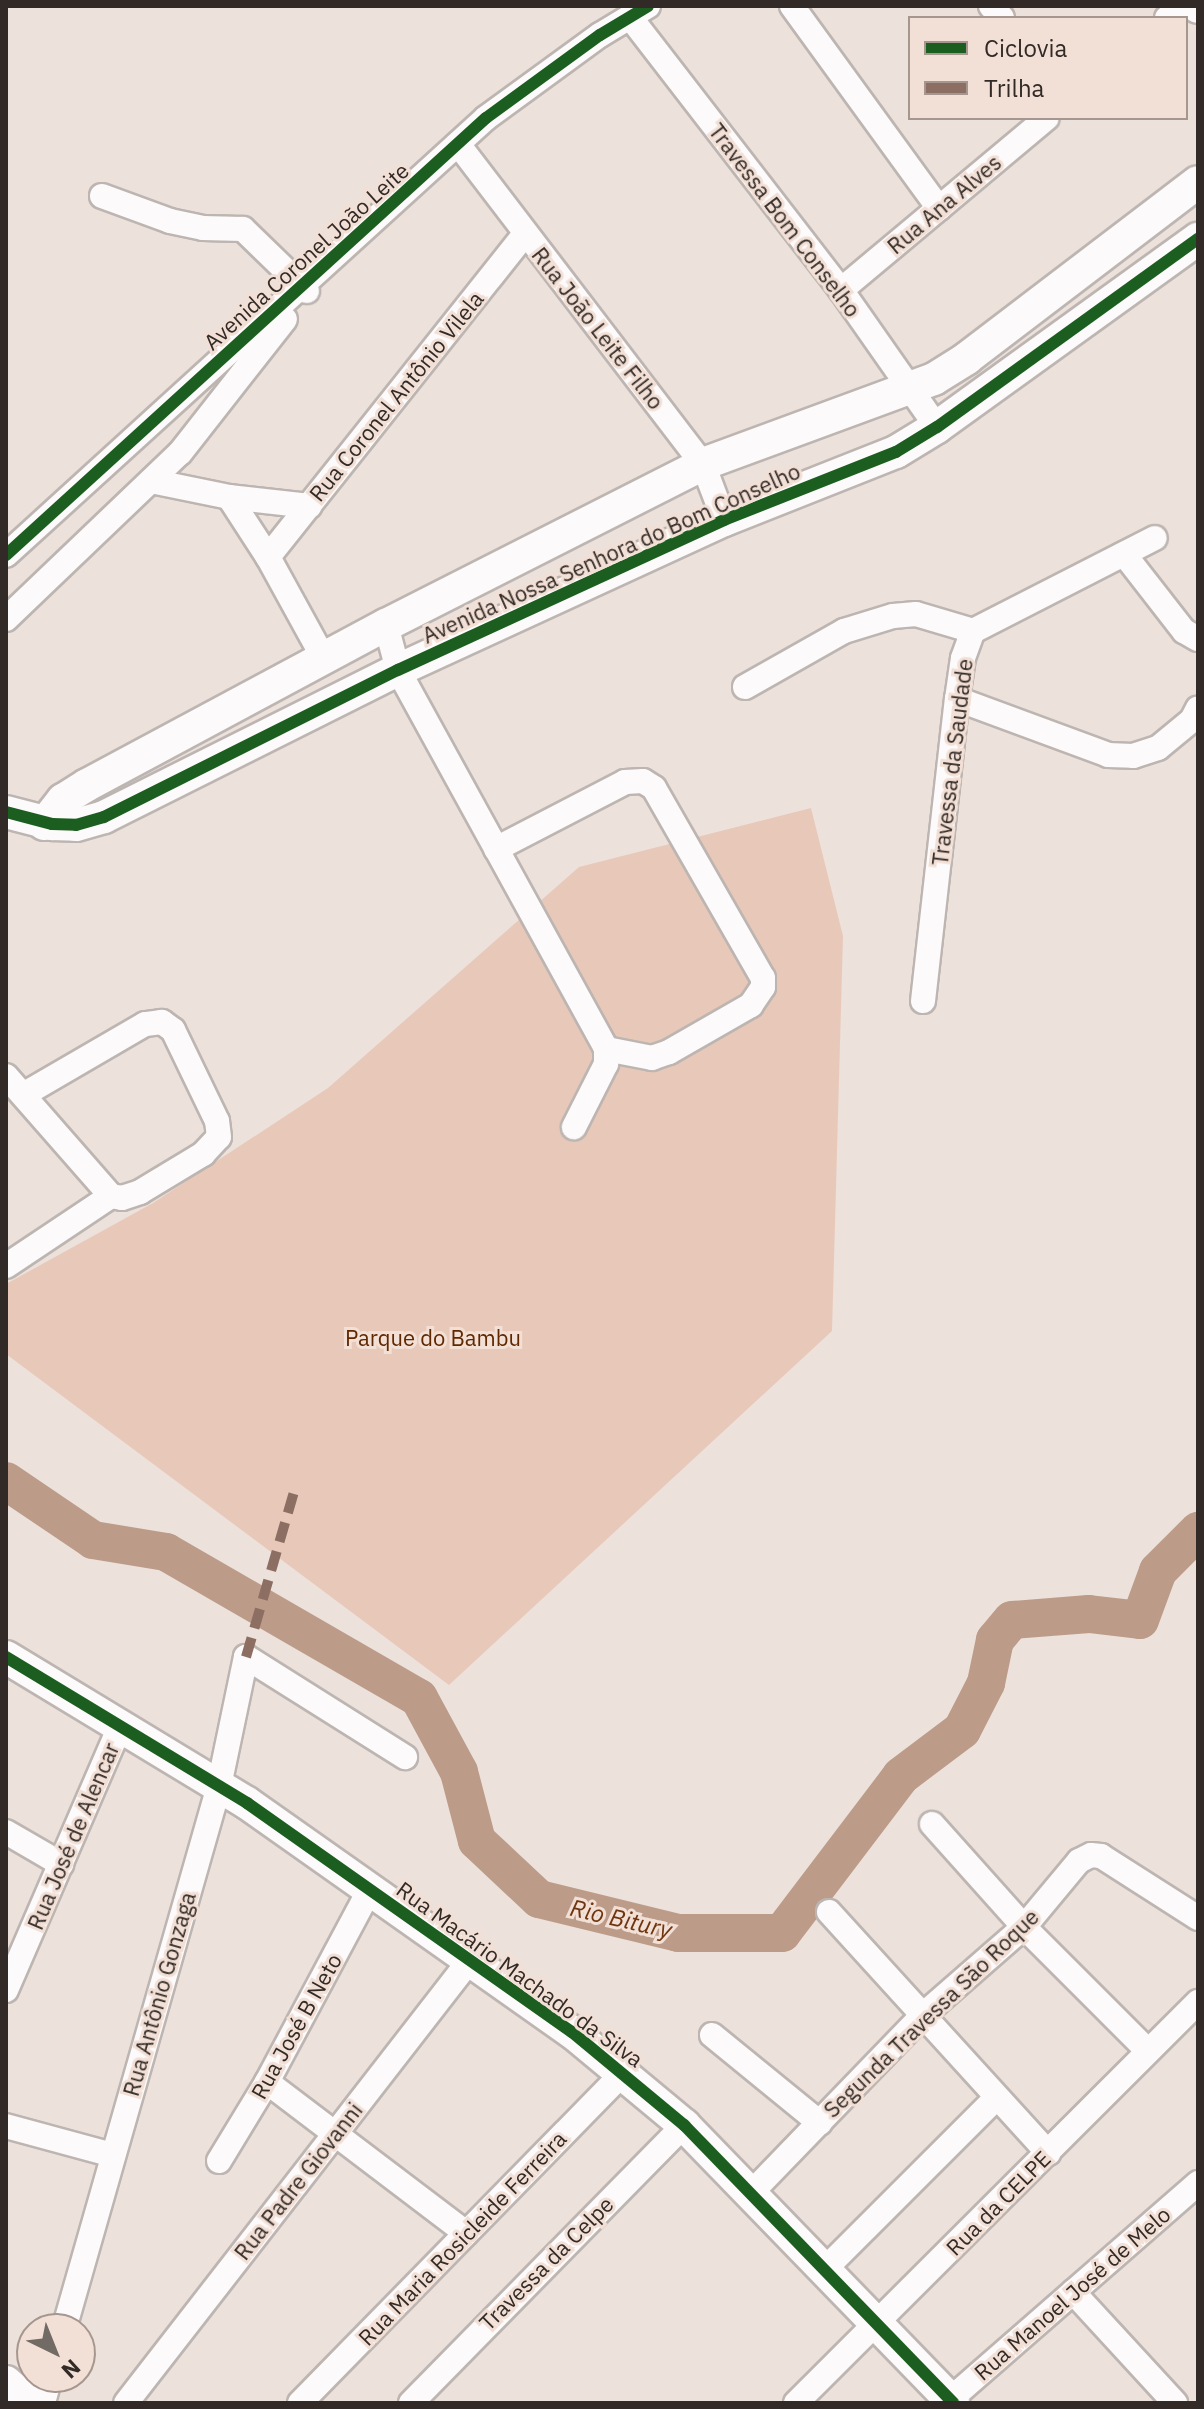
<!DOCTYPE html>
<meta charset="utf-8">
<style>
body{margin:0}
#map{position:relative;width:1204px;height:2409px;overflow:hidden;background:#ece1db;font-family:"IBM Plex Sans",sans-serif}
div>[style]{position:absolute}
.green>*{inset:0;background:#e8c9b9}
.river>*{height:38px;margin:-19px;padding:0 19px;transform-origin:19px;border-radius:19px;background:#bc9b88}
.roads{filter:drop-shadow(2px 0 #bdb5b1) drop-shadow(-2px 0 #bdb5b1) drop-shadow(0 2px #bdb5b1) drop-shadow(0 -2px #bdb5b1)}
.street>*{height:24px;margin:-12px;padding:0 12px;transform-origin:12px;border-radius:12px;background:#fcfafa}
.secondary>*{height:32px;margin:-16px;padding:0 16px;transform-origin:16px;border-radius:16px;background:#fcfafa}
.quiet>*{height:10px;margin-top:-5px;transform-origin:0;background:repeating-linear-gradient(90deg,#8d6e63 0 20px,transparent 0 30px)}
.cycleway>*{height:12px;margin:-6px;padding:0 6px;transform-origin:6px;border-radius:6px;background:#1b5e20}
span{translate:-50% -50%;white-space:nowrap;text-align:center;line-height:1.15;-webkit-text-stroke:6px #f2dfd5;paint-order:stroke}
.street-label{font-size:22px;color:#312a26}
.park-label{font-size:22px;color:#602800}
.water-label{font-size:24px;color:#6e350f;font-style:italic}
.frame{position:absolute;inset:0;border:8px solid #312a26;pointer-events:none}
.legend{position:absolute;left:908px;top:16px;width:280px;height:104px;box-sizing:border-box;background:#f2dfd5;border:2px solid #a5978f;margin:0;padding:10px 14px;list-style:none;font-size:24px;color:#312a26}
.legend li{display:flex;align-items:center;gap:16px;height:40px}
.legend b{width:40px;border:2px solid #a5978f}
.north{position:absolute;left:16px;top:2313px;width:80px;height:80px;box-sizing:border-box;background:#f2dfd5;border:2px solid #a5978f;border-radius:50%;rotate:137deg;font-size:22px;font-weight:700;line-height:32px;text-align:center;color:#312a26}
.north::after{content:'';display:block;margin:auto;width:28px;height:36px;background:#726a65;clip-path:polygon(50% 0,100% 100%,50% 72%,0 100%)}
</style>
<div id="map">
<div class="green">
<div style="clip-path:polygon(811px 808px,843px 936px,832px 1331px,449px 1685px,6px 1354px,6px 1284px,153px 1203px,328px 1088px,579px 867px)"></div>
</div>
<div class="river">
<div style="left:6px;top:1481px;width:105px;rotate:34.1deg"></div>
<div style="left:93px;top:1540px;width:74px;rotate:9.3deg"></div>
<div style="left:166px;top:1552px;width:292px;rotate:30deg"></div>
<div style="left:419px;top:1698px;width:84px;rotate:61.6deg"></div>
<div style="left:459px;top:1772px;width:71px;rotate:75.4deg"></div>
<div style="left:477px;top:1841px;width:85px;rotate:43.1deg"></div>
<div style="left:539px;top:1899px;width:143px;rotate:13.7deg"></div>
<div style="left:678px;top:1933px;width:104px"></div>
<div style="left:782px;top:1933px;width:197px;rotate:-52.8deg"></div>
<div style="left:901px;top:1776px;width:76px;rotate:-37deg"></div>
<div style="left:962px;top:1730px;width:53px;rotate:-62.9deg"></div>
<div style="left:986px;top:1683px;width:44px;rotate:-78.2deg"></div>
<div style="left:995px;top:1640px;width:26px;rotate:-50deg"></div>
<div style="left:1012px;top:1620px;width:77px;rotate:-4.5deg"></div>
<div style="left:1089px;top:1614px;width:51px;rotate:6.7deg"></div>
<div style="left:1140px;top:1620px;width:52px;rotate:-69.8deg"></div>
<div style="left:1158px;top:1571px;width:57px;rotate:-45deg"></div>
</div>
<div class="roads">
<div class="street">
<div style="left:792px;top:6px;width:250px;rotate:54deg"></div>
<div style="left:991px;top:6px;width:16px;rotate:47deg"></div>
<div style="left:630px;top:17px;width:345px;rotate:52.3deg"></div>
<div style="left:841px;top:290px;width:167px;rotate:55deg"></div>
<div style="left:1167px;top:18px;width:18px;rotate:-41deg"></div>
<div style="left:458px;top:144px;width:403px;rotate:52.6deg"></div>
<div style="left:703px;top:464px;width:60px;rotate:69.4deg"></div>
<div style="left:102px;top:196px;width:72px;rotate:20.2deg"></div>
<div style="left:170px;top:221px;width:34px;rotate:12deg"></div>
<div style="left:203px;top:228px;width:40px;rotate:1.4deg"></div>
<div style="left:243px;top:229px;width:89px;rotate:44.1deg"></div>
<div style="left:841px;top:290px;width:268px;rotate:-39.9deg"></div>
<div style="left:151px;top:481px;width:80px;rotate:11.6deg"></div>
<div style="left:229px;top:497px;width:81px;rotate:6.4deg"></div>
<div style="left:229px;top:497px;width:72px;rotate:57deg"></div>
<div style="left:268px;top:557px;width:116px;rotate:61.2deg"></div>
<div style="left:1124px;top:554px;width:98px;rotate:52.1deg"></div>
<div style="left:1184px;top:631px;width:16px;rotate:30deg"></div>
<div style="left:6px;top:555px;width:649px;rotate:-42.32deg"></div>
<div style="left:486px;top:118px;width:141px;rotate:-36.1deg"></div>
<div style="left:600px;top:35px;width:56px;rotate:-31.1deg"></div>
<div style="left:268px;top:557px;width:413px;rotate:-51.5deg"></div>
<div style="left:6px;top:619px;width:240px;rotate:-43.7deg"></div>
<div style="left:180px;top:453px;width:170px;rotate:-51.9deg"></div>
<div style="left:386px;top:625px;width:47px;rotate:75.1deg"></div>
<div style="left:398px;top:670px;width:432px;rotate:61.2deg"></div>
<div style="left:606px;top:1049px;width:15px;rotate:90deg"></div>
<div style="left:606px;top:1064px;width:71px;rotate:116.9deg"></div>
<div style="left:745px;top:687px;width:114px;rotate:-29.5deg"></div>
<div style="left:844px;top:631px;width:51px;rotate:-17deg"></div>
<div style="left:893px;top:616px;width:23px;rotate:-5deg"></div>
<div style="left:916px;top:614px;width:59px;rotate:16.6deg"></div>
<div style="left:957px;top:699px;width:161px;rotate:20.3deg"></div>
<div style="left:1108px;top:755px;width:25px;rotate:2deg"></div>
<div style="left:1133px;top:756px;width:26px;rotate:-18deg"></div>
<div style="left:1158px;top:748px;width:44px;rotate:-39.5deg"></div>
<div style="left:1192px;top:720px;width:13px;rotate:-63deg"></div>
<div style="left:496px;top:849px;width:145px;rotate:-27.4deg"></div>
<div style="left:625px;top:782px;width:18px;rotate:-3deg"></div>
<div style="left:643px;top:781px;width:13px;rotate:32deg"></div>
<div style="left:654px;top:788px;width:219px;rotate:60.2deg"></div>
<div style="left:763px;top:978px;width:9px;rotate:90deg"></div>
<div style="left:763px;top:987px;width:22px;rotate:124deg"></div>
<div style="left:751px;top:1005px;width:95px;rotate:150.2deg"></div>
<div style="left:669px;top:1052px;width:18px;rotate:161deg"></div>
<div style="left:652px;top:1058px;width:47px;rotate:-168.9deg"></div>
<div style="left:923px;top:1001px;width:304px;rotate:-83.6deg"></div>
<div style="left:957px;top:699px;width:41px;rotate:-81.7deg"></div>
<div style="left:963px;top:658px;width:29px;rotate:-70deg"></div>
<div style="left:973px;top:631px;width:204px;rotate:-27.1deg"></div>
<div style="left:6px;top:1076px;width:159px;rotate:48.8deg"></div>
<div style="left:6px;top:1266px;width:126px;rotate:-33.7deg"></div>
<div style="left:111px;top:1196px;width:11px;rotate:10deg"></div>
<div style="left:122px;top:1198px;width:19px;rotate:-18deg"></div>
<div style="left:140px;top:1192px;width:74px;rotate:-31.1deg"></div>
<div style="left:203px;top:1154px;width:23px;rotate:-47deg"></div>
<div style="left:219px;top:1137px;width:16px;rotate:-97deg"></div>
<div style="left:217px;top:1121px;width:101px;rotate:-115.8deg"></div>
<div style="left:173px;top:1030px;width:14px;rotate:-144deg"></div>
<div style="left:162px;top:1022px;width:17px;rotate:173deg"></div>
<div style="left:145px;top:1024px;width:141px;rotate:149.8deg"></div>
<div style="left:932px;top:1824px;width:138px;rotate:48.2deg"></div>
<div style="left:1024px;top:1927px;width:175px;rotate:45deg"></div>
<div style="left:6px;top:1832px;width:64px;rotate:30.2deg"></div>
<div style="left:829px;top:1912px;width:326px;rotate:47.7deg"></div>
<div style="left:6px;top:1990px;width:287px;rotate:-66.6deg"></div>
<div style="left:712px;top:2035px;width:139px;rotate:39.2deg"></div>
<div style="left:267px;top:2082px;width:250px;rotate:37.2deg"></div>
<div style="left:6px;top:2126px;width:111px;rotate:15.2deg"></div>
<div style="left:219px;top:2161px;width:92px;rotate:-58.7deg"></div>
<div style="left:267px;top:2082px;width:219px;rotate:-61.9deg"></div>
<div style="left:752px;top:2192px;width:246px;rotate:-46deg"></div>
<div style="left:923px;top:2015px;width:134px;rotate:-41.1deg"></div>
<div style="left:1024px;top:1927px;width:86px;rotate:-50.2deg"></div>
<div style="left:1079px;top:1861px;width:13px;rotate:-27deg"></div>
<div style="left:1091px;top:1855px;width:10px;rotate:6deg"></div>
<div style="left:1101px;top:1856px;width:115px;rotate:32.6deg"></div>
<div style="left:825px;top:2269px;width:243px;rotate:-45deg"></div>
<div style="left:1073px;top:2292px;width:151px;rotate:47.4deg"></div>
<div style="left:64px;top:2329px;width:565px;rotate:-74.07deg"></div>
<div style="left:219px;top:1786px;width:132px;rotate:-78.2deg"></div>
<div style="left:246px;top:1657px;width:188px;rotate:32.2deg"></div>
<div style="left:43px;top:2403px;width:27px;rotate:-75deg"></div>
<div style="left:126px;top:2403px;width:561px;rotate:-52.17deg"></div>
<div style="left:300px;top:2403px;width:463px;rotate:-45.6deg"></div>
<div style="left:411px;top:2403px;width:390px;rotate:-45.5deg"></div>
<div style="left:796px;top:2403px;width:568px;rotate:-44.93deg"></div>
<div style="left:946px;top:2403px;width:335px;rotate:-41.1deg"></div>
</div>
<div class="secondary">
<div style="left:1197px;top:6px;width:1px;rotate:45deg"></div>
<div style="left:6px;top:812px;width:48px;rotate:14.6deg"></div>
<div style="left:52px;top:824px;width:24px;rotate:2deg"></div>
<div style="left:76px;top:825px;width:29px;rotate:-16deg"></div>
<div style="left:104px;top:817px;width:329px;rotate:-26.6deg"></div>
<div style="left:398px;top:670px;width:359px;rotate:-24.7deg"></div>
<div style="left:724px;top:520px;width:185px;rotate:-21.6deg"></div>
<div style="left:896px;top:452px;width:48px;rotate:-31.4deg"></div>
<div style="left:937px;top:427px;width:322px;rotate:-35.8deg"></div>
<div style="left:44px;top:824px;width:31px;rotate:-52deg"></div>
<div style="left:63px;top:800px;width:28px;rotate:-32deg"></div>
<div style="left:87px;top:785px;width:339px;rotate:-28.2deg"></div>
<div style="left:386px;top:625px;width:356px;rotate:-26.9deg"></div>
<div style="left:703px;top:464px;width:246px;rotate:-20.2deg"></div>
<div style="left:934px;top:379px;width:39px;rotate:-32deg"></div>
<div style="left:967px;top:358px;width:290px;rotate:-37.3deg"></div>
<div style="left:6px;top:1657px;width:282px;rotate:31.2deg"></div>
<div style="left:247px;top:1803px;width:398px;rotate:35.2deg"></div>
<div style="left:572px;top:2032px;width:146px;rotate:39.7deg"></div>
<div style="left:684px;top:2125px;width:387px;rotate:45.9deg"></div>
<div style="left:6px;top:2382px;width:32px;rotate:41deg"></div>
</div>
</div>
<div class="quiet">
<div style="left:246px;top:1657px;width:172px;rotate:-73.8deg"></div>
</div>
<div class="cycleway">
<div style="left:6px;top:555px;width:649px;rotate:-42.32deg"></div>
<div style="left:486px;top:118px;width:141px;rotate:-36.1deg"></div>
<div style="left:600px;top:35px;width:56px;rotate:-31.1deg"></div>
<div style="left:6px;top:812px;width:48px;rotate:14.6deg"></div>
<div style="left:52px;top:824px;width:24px;rotate:2deg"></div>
<div style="left:76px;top:825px;width:29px;rotate:-16deg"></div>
<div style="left:104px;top:817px;width:329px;rotate:-26.6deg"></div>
<div style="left:398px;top:670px;width:359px;rotate:-24.7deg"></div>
<div style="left:724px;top:520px;width:185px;rotate:-21.6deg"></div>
<div style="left:896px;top:452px;width:48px;rotate:-31.4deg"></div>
<div style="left:937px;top:427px;width:322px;rotate:-35.8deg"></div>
<div style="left:6px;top:1657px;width:282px;rotate:31.2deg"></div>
<div style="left:247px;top:1803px;width:398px;rotate:35.2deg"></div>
<div style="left:572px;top:2032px;width:146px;rotate:39.7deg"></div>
<div style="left:684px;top:2125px;width:387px;rotate:45.9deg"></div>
</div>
<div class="street-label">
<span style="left:944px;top:204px;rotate:-40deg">Rua Ana Alves</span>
<span style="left:785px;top:220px;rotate:53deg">Travessa Bom Conselho</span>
<span style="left:306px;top:256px;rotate:-42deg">Avenida Coronel João Leite</span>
<span style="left:598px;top:328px;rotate:52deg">Rua João Leite Filho</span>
<span style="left:396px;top:396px;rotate:-51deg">Rua Coronel Antônio Vilela</span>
<span style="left:611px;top:553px;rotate:-24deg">Avenida Nossa Senhora do Bom Conselho</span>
<span style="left:952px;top:762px;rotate:-83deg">Travessa da Saudade</span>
<span style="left:73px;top:1836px;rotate:-67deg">Rua José de Alencar</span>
<span style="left:520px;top:1974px;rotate:36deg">Rua Macário Machado da Silva</span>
<span style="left:159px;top:1994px;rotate:-74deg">Rua Antônio Gonzaga</span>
<span style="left:931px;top:2013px;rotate:-44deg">Segunda Travessa São Roque</span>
<span style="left:296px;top:2026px;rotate:-61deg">Rua José B Neto</span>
<span style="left:298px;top:2181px;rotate:-52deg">Rua Padre Giovanni</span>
<span style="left:998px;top:2203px;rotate:-45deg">Rua da CELPE</span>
<span style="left:462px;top:2238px;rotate:-46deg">Rua Maria Rosicleide Ferreira</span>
<span style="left:546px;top:2263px;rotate:-45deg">Travessa da Celpe</span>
<span style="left:1072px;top:2293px;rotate:-41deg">Rua Manoel José de Melo</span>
</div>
<div class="park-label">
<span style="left:433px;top:1338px">Parque do Bambu</span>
</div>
<div class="water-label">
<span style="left:621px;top:1919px;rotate:13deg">Rio Bitury</span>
</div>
<div class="frame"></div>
<ul class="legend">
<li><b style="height:10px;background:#1b5e20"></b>Ciclovia</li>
<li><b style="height:10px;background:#8d6e63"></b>Trilha</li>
</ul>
<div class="north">N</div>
</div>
